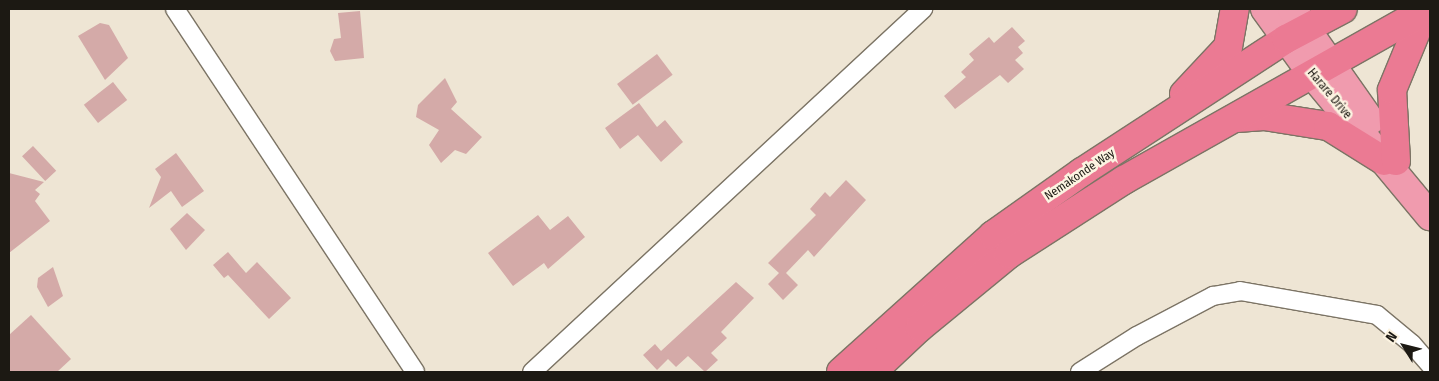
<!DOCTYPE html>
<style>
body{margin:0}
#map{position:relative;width:1439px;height:381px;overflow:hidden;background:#eee5d4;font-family:"Fira Sans Condensed",sans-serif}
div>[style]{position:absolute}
.building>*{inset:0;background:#d4aaa8;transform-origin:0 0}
.roads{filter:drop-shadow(1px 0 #7c7465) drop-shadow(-1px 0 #7c7465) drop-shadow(0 1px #7c7465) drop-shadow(0 -1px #7c7465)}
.minor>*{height:18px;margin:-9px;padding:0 9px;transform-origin:9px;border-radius:9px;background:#fff}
.primary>*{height:28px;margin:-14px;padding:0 14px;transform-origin:14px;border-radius:14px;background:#f09bae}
.trunk>*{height:28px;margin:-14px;padding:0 14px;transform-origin:14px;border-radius:14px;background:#eb7a93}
span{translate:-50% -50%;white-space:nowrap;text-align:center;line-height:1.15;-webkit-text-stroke:5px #fcf3e1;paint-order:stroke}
.street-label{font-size:12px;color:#1c1913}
.frame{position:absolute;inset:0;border:10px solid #1c1913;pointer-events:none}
.north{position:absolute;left:1379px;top:321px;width:50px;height:50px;-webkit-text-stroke:4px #fcf3e1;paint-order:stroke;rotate:306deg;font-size:14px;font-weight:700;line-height:20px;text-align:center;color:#1c1913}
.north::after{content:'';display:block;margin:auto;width:18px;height:22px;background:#1c1913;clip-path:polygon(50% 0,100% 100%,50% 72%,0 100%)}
</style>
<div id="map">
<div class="building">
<div style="clip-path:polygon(360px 11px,364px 58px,335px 61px,330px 51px,334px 39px,341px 38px,338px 13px)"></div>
<div style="clip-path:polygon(100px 23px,109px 25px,128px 58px,105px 80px,78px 36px)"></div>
<div style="clip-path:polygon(1012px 27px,1025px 41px,1018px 47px,1023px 53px,1015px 60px,1024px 69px,1008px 83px,1000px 75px,955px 109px,944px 96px,966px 77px,961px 72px,974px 60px,969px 54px,989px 37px,994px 43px)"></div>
<div style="left:657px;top:54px;width:26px;height:50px;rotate:53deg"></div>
<div style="clip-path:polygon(445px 78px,457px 102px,451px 109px,482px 137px,466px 154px,455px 150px,441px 163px,429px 145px,439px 130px,416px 117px,418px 105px)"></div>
<div style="left:113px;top:82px;width:23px;height:37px;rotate:52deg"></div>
<div style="clip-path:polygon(639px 103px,657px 127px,665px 120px,683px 142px,661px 162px,638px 135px,620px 149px,605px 128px)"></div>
<div style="left:33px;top:146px;width:34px;height:15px;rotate:47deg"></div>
<div style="clip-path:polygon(176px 153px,204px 191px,182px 207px,171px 191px,149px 208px,161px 177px,155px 169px)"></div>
<div style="clip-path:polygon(9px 173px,44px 182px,35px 190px,40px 194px,35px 201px,50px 221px,9px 253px)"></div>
<div style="clip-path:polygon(846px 180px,866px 200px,814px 257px,808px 250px,786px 273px,798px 285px,783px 300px,768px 284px,779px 273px,768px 263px,816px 215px,810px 209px,825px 192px,830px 197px)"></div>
<div style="clip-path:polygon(187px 213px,205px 230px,186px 250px,170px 229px)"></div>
<div style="clip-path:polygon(538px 215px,550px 230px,568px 216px,585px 237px,548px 269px,544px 263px,513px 286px,488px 253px)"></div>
<div style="clip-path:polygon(228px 252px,246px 273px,257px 262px,291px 298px,269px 319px,228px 275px,224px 278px,213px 265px)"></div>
<div style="clip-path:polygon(53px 267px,63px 296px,48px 307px,37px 287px,38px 278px)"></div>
<div style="clip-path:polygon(736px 282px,754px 298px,721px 332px,727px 338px,711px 353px,718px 360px,705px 372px,688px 356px,676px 367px,668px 359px,657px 370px,643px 355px,655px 344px,661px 351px)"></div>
<div style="clip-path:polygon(31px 315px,71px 359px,57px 372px,9px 372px,9px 335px)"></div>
</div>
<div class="roads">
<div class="minor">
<div style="left:175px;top:9px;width:435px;rotate:56.5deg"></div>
<div style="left:532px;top:372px;width:534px;rotate:-42.87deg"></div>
<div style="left:1080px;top:372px;width:67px;rotate:-32.3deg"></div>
<div style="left:1137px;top:336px;width:86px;rotate:-27.8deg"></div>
<div style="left:1213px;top:296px;width:27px;rotate:-10deg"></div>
<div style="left:1240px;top:291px;width:139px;rotate:9.9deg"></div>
<div style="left:1377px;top:315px;width:45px;rotate:39.6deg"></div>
<div style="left:1412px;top:344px;width:28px;rotate:49deg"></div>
</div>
<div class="primary">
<div style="left:1265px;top:9px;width:80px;rotate:54.1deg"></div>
<div style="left:1312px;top:74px;width:185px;rotate:50.3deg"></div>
<div style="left:1292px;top:9px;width:136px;rotate:54.9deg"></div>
</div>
<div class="trunk">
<div style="left:1184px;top:94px;width:64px;rotate:-46.9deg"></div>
<div style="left:1228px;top:47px;width:39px;rotate:-80deg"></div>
<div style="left:1237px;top:118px;width:27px;rotate:-4deg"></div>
<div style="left:1264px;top:116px;width:65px;rotate:8.9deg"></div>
<div style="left:1328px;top:126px;width:66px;rotate:32deg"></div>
<div style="left:1396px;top:161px;width:71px;rotate:-93.2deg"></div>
<div style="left:1392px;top:90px;width:87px;rotate:-67.6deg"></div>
<div style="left:841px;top:372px;width:205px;rotate:-42deg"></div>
<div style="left:993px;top:235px;width:109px;rotate:-35.3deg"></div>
<div style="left:1082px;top:172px;width:244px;rotate:-33.1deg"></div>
<div style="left:1286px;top:39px;width:64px;rotate:-27.8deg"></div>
<div style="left:872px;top:372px;width:66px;rotate:-43.2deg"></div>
<div style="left:920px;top:327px;width:115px;rotate:-39.4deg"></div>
<div style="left:1009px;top:254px;width:137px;rotate:-32.8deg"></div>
<div style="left:1124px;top:180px;width:348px;rotate:-29.4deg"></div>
</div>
</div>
<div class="street-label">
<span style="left:1329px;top:94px;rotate:50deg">Harare Drive</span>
<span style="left:1080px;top:175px;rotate:-34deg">Nemakonde Way</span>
</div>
<div class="frame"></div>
<div class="north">N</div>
</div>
